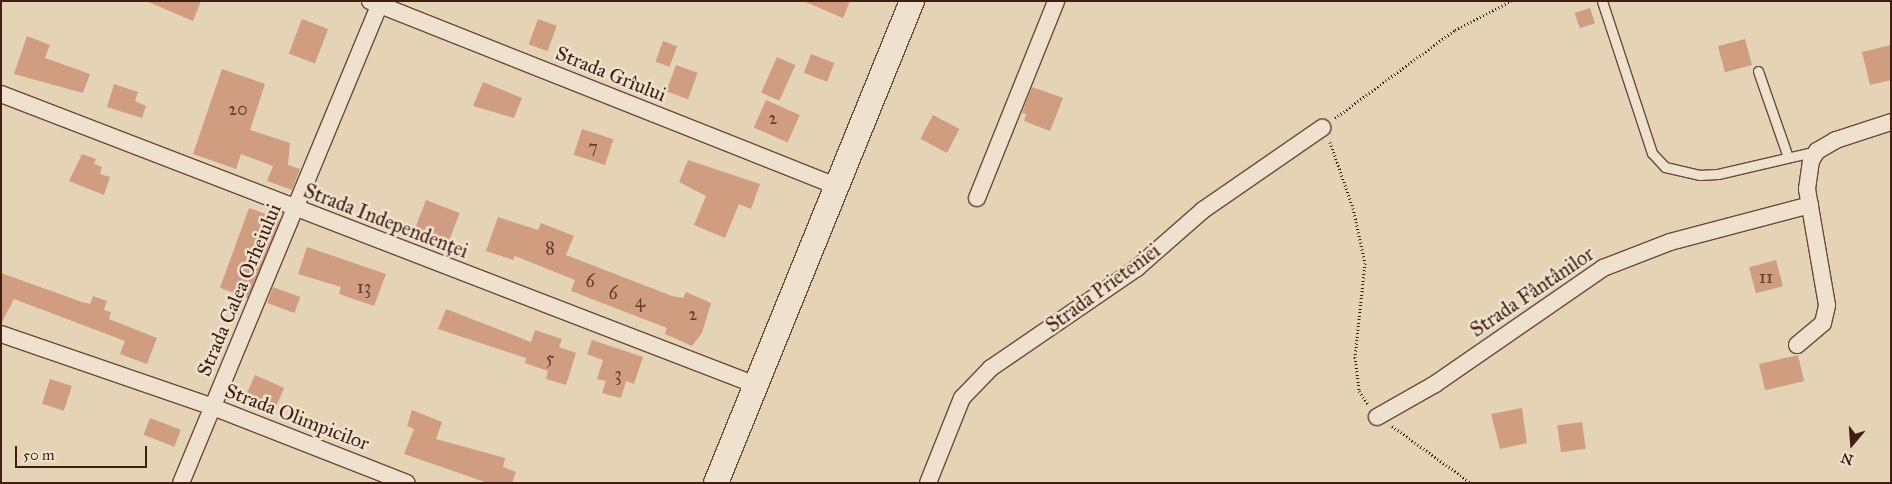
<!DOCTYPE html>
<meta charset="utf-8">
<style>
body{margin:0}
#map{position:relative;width:1892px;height:484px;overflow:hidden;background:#e5d3b5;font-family:"IM FELL Great Primer",serif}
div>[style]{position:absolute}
.building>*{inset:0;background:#d19d81;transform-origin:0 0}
.path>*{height:3px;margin-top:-1.5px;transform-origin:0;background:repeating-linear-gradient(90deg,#401e10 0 1px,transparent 0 3.5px)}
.roads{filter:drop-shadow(1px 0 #694b39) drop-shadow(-1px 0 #694b39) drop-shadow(0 1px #694b39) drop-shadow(0 -1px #694b39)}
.lane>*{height:9px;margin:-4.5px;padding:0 4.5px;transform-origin:4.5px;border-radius:4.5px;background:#eee2cf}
.street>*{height:16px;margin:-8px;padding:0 8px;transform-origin:8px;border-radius:8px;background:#eee2cf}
.secondary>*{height:24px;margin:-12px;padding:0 12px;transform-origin:12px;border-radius:12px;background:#eee2cf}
span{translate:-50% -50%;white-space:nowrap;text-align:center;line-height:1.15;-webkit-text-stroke:5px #eee2cf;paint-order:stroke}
.number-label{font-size:18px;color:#643e2c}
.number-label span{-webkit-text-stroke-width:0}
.street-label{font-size:20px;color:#401e10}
.frame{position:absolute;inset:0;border:2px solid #401e10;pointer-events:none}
.north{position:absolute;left:1827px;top:419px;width:50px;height:50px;-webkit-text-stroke:4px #eee2cf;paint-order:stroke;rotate:198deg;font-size:14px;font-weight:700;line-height:20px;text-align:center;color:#401e10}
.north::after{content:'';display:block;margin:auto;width:18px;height:22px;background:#401e10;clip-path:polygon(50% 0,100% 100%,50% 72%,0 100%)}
.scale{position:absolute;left:15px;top:446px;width:132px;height:22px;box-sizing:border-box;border:2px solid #401e10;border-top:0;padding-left:6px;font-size:15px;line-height:18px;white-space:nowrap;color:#401e10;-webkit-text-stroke:4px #eee2cf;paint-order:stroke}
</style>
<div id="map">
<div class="building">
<div style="clip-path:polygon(146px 1px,201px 1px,193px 21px)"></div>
<div style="clip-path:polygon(803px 1px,850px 1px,843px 18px)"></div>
<div style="left:1590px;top:8px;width:16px;height:16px;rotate:72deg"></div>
<div style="left:302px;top:19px;width:28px;height:37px;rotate:21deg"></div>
<div style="left:538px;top:19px;width:20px;height:27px;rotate:20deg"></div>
<div style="clip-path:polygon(27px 36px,50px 45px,45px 58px,90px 74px,83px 93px,14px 74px)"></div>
<div style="left:1745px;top:39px;width:27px;height:28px;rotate:75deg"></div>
<div style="left:663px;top:41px;width:15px;height:22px;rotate:20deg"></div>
<div style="clip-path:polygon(1891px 45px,1891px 80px,1870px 85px,1862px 52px)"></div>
<div style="left:811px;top:54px;width:25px;height:20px;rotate:21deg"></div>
<div style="left:777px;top:57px;width:20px;height:39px;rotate:24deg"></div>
<div style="left:676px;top:65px;width:23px;height:28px;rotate:20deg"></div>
<div style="clip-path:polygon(222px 69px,265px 84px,250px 130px,290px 143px,288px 165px,300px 169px,292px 190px,267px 181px,273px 166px,241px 154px,236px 169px,193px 154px)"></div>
<div style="clip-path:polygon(483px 82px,522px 98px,514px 118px,473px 106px)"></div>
<div style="clip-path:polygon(114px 84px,138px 92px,135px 101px,146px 106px,142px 118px,107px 107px)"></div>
<div style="clip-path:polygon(1032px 87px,1063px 98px,1050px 131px,1024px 121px,1026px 114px,1022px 113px)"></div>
<div style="left:766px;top:100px;width:37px;height:30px;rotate:24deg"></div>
<div style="left:933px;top:115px;width:30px;height:27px;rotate:28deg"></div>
<div style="left:582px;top:129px;width:33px;height:27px;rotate:18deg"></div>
<div style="clip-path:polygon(82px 154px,96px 159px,94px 164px,102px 167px,100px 174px,110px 177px,104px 195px,69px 181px)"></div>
<div style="clip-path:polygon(688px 160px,760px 184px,751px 209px,739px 204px,725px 238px,694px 225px,706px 196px,679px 182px)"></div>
<div style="left:426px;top:200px;width:36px;height:30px;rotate:21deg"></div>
<div style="left:249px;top:208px;width:33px;height:85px;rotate:20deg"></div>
<div style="clip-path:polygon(498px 217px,538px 230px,541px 223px,574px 236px,566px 255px,672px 296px,683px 298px,686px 292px,711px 303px,702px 333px,692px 346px,665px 334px,667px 328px,571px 291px,575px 280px,515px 256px,513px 260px,486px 251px)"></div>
<div style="clip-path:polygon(307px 247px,386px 274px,374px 306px,339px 294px,341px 287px,298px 274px)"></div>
<div style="left:1776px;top:260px;width:27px;height:28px;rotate:75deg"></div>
<div style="clip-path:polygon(1px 273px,82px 302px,90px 304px,93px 296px,107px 301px,104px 310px,111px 312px,109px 319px,157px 338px,147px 364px,120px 354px,125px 341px,14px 299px,1px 324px)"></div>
<div style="left:273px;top:287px;width:29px;height:17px;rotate:20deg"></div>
<div style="clip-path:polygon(446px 309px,531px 342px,535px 330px,562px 339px,559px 347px,576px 353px,566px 385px,546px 379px,548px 371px,525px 363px,526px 358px,438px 329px)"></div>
<div style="clip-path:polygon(592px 340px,643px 357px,634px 384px,626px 381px,621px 398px,602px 393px,606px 381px,597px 379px,603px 360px,587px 354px)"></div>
<div style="left:1798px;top:355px;width:27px;height:40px;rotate:77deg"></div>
<div style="left:255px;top:375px;width:32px;height:25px;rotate:24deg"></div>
<div style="left:50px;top:379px;width:23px;height:26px;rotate:18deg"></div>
<div style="clip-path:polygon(1522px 408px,1527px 443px,1500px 449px,1491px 414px)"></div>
<div style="clip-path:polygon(412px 410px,442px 422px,436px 439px,505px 458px,503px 467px,516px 472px,512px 483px,488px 483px,404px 454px,414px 429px,407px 426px)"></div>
<div style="left:150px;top:418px;width:33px;height:18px;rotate:21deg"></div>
<div style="left:1582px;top:422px;width:27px;height:25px;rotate:82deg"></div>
</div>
<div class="path">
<div style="left:1335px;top:118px;width:149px;rotate:-36.3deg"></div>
<div style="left:1455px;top:30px;width:63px;rotate:-27.4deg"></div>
<div style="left:1330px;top:142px;width:70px;rotate:70.8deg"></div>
<div style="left:1353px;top:208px;width:56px;rotate:77.7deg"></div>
<div style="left:1365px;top:263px;width:95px;rotate:96.1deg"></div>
<div style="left:1355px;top:357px;width:34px;rotate:83deg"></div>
<div style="left:1359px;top:391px;width:16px;rotate:55deg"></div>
<div style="left:1392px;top:426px;width:97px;rotate:35.8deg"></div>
</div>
<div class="roads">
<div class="lane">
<div style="left:1602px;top:1px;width:160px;rotate:71.8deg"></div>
<div style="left:1652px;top:153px;width:19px;rotate:47deg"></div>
<div style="left:1665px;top:167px;width:35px;rotate:13deg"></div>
<div style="left:1699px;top:175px;width:19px;rotate:-3deg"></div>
<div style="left:1718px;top:174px;width:102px;rotate:-13.1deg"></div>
<div style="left:1758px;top:71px;width:91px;rotate:70.8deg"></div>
</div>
<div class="street">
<div style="left:370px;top:1px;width:501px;rotate:21.65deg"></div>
<div style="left:1px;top:94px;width:809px;rotate:21.08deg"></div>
<div style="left:977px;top:198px;width:212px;rotate:-68.1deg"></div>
<div style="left:1px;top:334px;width:224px;rotate:19deg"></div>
<div style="left:213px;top:407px;width:208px;rotate:21.4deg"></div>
<div style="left:1797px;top:345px;width:34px;rotate:-40deg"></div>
<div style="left:1823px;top:323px;width:18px;rotate:-77deg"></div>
<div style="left:1827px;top:305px;width:118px;rotate:-99.8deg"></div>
<div style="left:1807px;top:189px;width:28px;rotate:-82deg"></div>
<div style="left:1811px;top:161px;width:12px;rotate:-59deg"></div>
<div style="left:1817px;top:151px;width:22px;rotate:-30deg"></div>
<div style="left:1836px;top:140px;width:58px;rotate:-18.1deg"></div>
<div style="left:1377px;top:417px;width:67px;rotate:-29.6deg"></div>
<div style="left:1435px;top:384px;width:204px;rotate:-34.6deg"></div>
<div style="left:1603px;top:268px;width:72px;rotate:-21.2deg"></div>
<div style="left:1670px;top:242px;width:145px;rotate:-14.8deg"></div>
<div style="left:181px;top:483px;width:522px;rotate:-67.46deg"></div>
<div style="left:928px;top:483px;width:92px;rotate:-68.2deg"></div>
<div style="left:962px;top:398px;width:42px;rotate:-46deg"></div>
<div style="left:991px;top:368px;width:177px;rotate:-34.4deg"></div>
<div style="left:1137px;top:268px;width:88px;rotate:-41.3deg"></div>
<div style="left:1203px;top:210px;width:145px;rotate:-34.6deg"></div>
</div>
<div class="secondary">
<div style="left:716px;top:483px;width:520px;rotate:-67.87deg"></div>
</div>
</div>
<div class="number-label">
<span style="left:238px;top:109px">20</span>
<span style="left:773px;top:118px">2</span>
<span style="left:593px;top:147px">7</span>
<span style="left:550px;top:248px">8</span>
<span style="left:1766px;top:277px">11</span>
<span style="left:590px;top:281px">6</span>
<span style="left:364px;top:287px">13</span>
<span style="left:613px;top:293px">6</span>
<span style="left:640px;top:301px">4</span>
<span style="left:693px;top:314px">2</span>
<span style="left:550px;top:358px">5</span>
<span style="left:618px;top:374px">3</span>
</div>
<div class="street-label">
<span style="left:611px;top:74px;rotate:22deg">Strada Grîului</span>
<span style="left:386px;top:221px;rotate:21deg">Strada Independenței</span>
<span style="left:1103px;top:288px;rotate:-36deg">Strada Prieteniei</span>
<span style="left:239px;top:290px;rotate:-67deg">Strada Calea Orheiului</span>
<span style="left:1532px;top:292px;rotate:-34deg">Strada Fântânilor</span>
<span style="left:297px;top:417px;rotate:21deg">Strada Olimpicilor</span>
</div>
<div class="frame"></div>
<div class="north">N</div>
<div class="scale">50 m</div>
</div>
